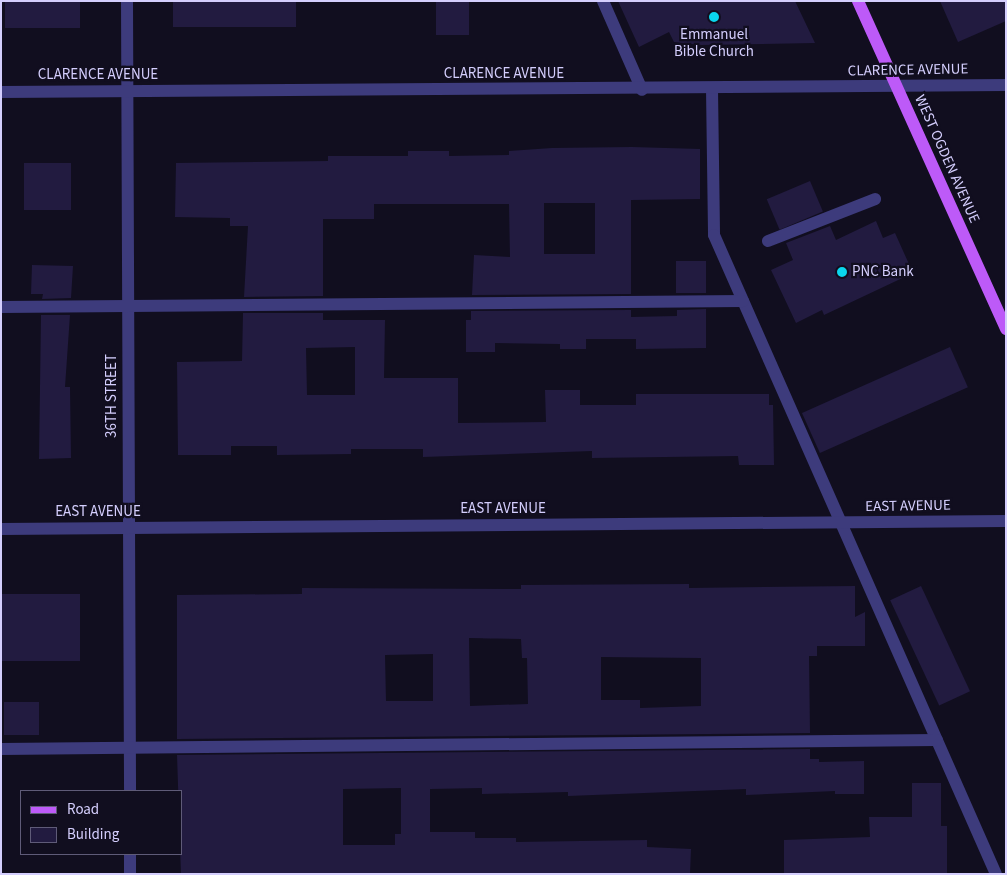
<!DOCTYPE html>
<style>
body{margin:0}
#map{position:relative;width:1007px;height:875px;overflow:hidden;background:#110e1f;font-family:"Source Sans 3",sans-serif}
div>[style]{position:absolute}
.building>*{inset:0;background:#221b40;transform-origin:0 0}
.minor>*{height:12px;margin:-6px;padding:0 6px;transform-origin:6px;border-radius:6px;background:#3d3b7c}
.major>*{height:12px;margin:-6px;padding:0 6px;transform-origin:6px;border-radius:6px;background:#bd5af8}
.dots>*{width:14px;height:14px;translate:-50% -50%;box-sizing:border-box;border:2px solid #110e1f;border-radius:50%}
span{translate:-50% -50%;white-space:nowrap;text-align:center;line-height:1.15;-webkit-text-stroke:4.5px #110e1f;paint-order:stroke}
.poi-label{font-size:15px;color:#d4cefd}
.left{translate:0 -50%;text-align:left}
.street-label{font-size:15px;color:#d4cefd}
.frame{position:absolute;inset:0;border:2px solid #d4cefd;pointer-events:none}
.legend{position:absolute;left:20px;top:790px;width:162px;height:65px;box-sizing:border-box;background:#110e1f;border:1px solid #5f5b78;margin:0;padding:6px 9px;list-style:none;font-size:15px;color:#d4cefd}
.legend li{display:flex;align-items:center;gap:10px;height:25px}
.legend b{width:25px;border:1px solid #5f5b78}
</style>
<div id="map">
<div class="building">
<div style="left:5px;top:1px;width:75px;height:27px"></div>
<div style="left:173px;top:1px;width:123px;height:26px"></div>
<div style="left:436px;top:1px;width:33px;height:34px"></div>
<div style="clip-path:polygon(618px 1px,795px 1px,815px 43px,701px 45px,674px 42px,669px 32px,639px 47px)"></div>
<div style="clip-path:polygon(940px 1px,1006px 1px,1006px 21px,958px 42px)"></div>
<div style="clip-path:polygon(evenodd,632px 147px,700px 149px,700px 199px,631px 200px,631px 294px,472px 295px,474px 255px,510px 257px,509px 204px,374px 204px,374px 219px,323px 219px,323px 296px,244px 297px,248px 226px,230px 226px,230px 218px,175px 217px,176px 163px,328px 161px,328px 156px,408px 156px,408px 151px,449px 151px,449px 156px,509px 155px,509px 151px,552px 148px,632px 147px,544px 203px,595px 203px,595px 254px,544px 254px,544px 203px)"></div>
<div style="left:24px;top:163px;width:47px;height:47px"></div>
<div style="left:810px;top:181px;width:33px;height:47px;rotate:67deg"></div>
<div style="clip-path:polygon(876px 221px,883px 238px,895px 233px,913px 273px,824px 315px,822px 310px,796px 323px,771px 270px,793px 260px,786px 243px,830px 226px,836px 240px)"></div>
<div style="left:676px;top:261px;width:30px;height:32px"></div>
<div style="clip-path:polygon(32px 265px,73px 266px,71px 298px,42px 299px,43px 294px,31px 294px)"></div>
<div style="clip-path:polygon(706px 309px,706px 348px,636px 349px,636px 339px,586px 339px,586px 349px,560px 349px,560px 344px,495px 343px,495px 352px,466px 352px,466px 320px,471px 320px,471px 311px,631px 310px,631px 317px,677px 316px,677px 310px)"></div>
<div style="clip-path:polygon(evenodd,243px 313px,323px 313px,323px 320px,385px 320px,384px 378px,458px 378px,458px 423px,546px 422px,545px 390px,580px 390px,580px 405px,636px 405px,636px 394px,769px 394px,769px 405px,773px 405px,774px 465px,739px 465px,738px 456px,592px 458px,592px 451px,423px 457px,423px 449px,351px 449px,351px 454px,277px 455px,277px 446px,231px 446px,231px 455px,178px 455px,177px 362px,242px 361px,243px 313px,355px 347px,355px 395px,307px 395px,306px 348px,355px 347px)"></div>
<div style="clip-path:polygon(41px 315px,70px 315px,65px 387px,70px 387px,71px 458px,39px 459px)"></div>
<div style="left:950px;top:347px;width:44px;height:162px;rotate:66deg"></div>
<div style="clip-path:polygon(evenodd,689px 584px,689px 588px,855px 586px,855px 617px,865px 612px,865px 646px,817px 646px,817px 656px,809px 656px,810px 733px,177px 739px,177px 595px,302px 594px,302px 588px,521px 589px,521px 585px,689px 584px,469px 638px,521px 639px,522px 658px,527px 658px,528px 704px,470px 706px,469px 638px,689px 584px,433px 654px,433px 701px,386px 701px,385px 655px,433px 654px,689px 584px,601px 657px,701px 658px,701px 706px,640px 708px,640px 700px,601px 700px,601px 657px)"></div>
<div style="left:921px;top:586px;width:116px;height:34px;rotate:65deg"></div>
<div style="left:80px;top:594px;width:67px;height:79px;rotate:90deg"></div>
<div style="left:39px;top:702px;width:33px;height:35px;rotate:90deg"></div>
<div style="clip-path:polygon(evenodd,810px 749px,810px 759px,819px 759px,819px 762px,864px 761px,864px 794px,835px 794px,835px 791px,746px 795px,746px 789px,568px 796px,568px 792px,482px 794px,482px 788px,430px 789px,430px 832px,475px 832px,475px 838px,516px 838px,516px 842px,647px 840px,647px 847px,691px 849px,690px 874px,181px 874px,177px 755px,810px 749px,401px 788px,401px 834px,395px 834px,395px 845px,343px 845px,343px 789px,401px 788px)"></div>
<div style="clip-path:polygon(912px 783px,941px 783px,941px 826px,947px 826px,947px 874px,784px 874px,784px 840px,870px 837px,869px 817px,912px 817px)"></div>
</div>
<div class="minor">
<div style="left:127px;top:1px;width:790px;rotate:89.78deg"></div>
<div style="left:603px;top:1px;width:97px;rotate:66.3deg"></div>
<div style="left:712px;top:89px;width:146px;rotate:89.2deg"></div>
<div style="left:714px;top:235px;width:698px;rotate:66.19deg"></div>
<div style="left:1px;top:92px;width:1005px;rotate:-0.4deg"></div>
<div style="left:768px;top:241px;width:115px;rotate:-21.4deg"></div>
<div style="left:1px;top:307px;width:742px;rotate:-0.46deg"></div>
<div style="left:1px;top:529px;width:1005px;rotate:-0.46deg"></div>
<div style="left:1px;top:749px;width:936px;rotate:-0.55deg"></div>
<div style="left:130px;top:854px;width:20px;rotate:90deg"></div>
</div>
<div class="major">
<div style="left:858px;top:1px;width:360px;rotate:65.7deg"></div>
</div>
<div class="dots">
<div style="left:714px;top:17px;background:#0ad6ed"></div>
<div style="left:842px;top:272px;background:#0ad6ed"></div>
</div>
<div class="poi-label">
<span style="left:714px;top:43px">Emmanuel<br>Bible Church</span>
<span class="left" style="left:852px;top:272px">PNC Bank</span>
</div>
<div class="street-label">
<span style="left:908px;top:70px;rotate:-1deg">CLARENCE AVENUE</span>
<span style="left:504px;top:74px">CLARENCE AVENUE</span>
<span style="left:98px;top:75px">CLARENCE AVENUE</span>
<span style="left:947px;top:159px;rotate:66deg">WEST OGDEN AVENUE</span>
<span style="left:112px;top:396px;rotate:-90deg">36TH STREET</span>
<span style="left:908px;top:506px;rotate:-1deg">EAST AVENUE</span>
<span style="left:503px;top:509px">EAST AVENUE</span>
<span style="left:98px;top:512px">EAST AVENUE</span>
</div>
<div class="frame"></div>
<ul class="legend">
<li><b style="height:6px;background:#bd5af8"></b>Road</li>
<li><b style="height:14px;background:#221b40"></b>Building</li>
</ul>
</div>
